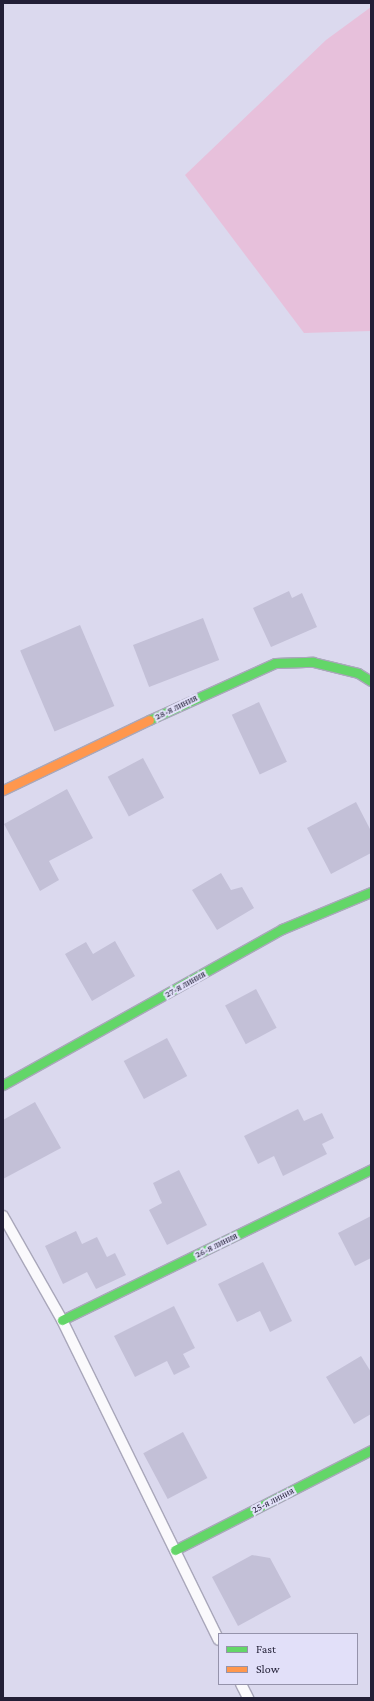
<!DOCTYPE html>
<meta charset="utf-8">
<style>
body{margin:0}
#map{position:relative;width:374px;height:1701px;overflow:hidden;background:#dbd9ee;font-family:"Crimson Pro",serif}
div>[style]{position:absolute}
.green>*{inset:0;background:#e7c0db}
.building>*{inset:0;background:#c3c0d7;transform-origin:0 0}
.roads{filter:drop-shadow(1px 0 #a9a7ba) drop-shadow(-1px 0 #a9a7ba) drop-shadow(0 1px #a9a7ba) drop-shadow(0 -1px #a9a7ba)}
.lane>*{height:10px;margin:-5px;padding:0 5px;transform-origin:5px;border-radius:5px;background:#faf9fc}
.fast>*{height:9px;margin:-4.5px;padding:0 4.5px;transform-origin:4.5px;border-radius:4.5px;background:#63d668}
.slow>*{height:9px;margin:-4.5px;padding:0 4.5px;transform-origin:4.5px;border-radius:4.5px;background:#ff974d}
span{translate:-50% -50%;white-space:nowrap;text-align:center;line-height:1.15;-webkit-text-stroke:4px #e2e0f9;paint-order:stroke}
.street-label{font-size:10px;color:#221f36}
.frame{position:absolute;inset:0;border:4px solid #221f36;pointer-events:none}
.legend{position:absolute;left:218px;top:1633px;width:140px;height:52px;box-sizing:border-box;background:#e2e0f9;border:1px solid #9593ab;margin:0;padding:5px 7px;list-style:none;font-size:12px;color:#221f36}
.legend li{display:flex;align-items:center;gap:8px;height:20px}
.legend b{width:20px;border:1px solid #9593ab}
</style>
<div id="map">
<div class="green">
<div style="clip-path:polygon(371px 7px,371px 331px,304px 333px,185px 175px,326px 40px)"></div>
</div>
<div class="building">
<div style="clip-path:polygon(289px 591px,292px 598px,302px 593px,317px 627px,271px 647px,253px 608px)"></div>
<div style="left:203px;top:618px;width:45px;height:75px;rotate:69deg"></div>
<div style="left:80px;top:625px;width:88px;height:65px;rotate:67deg"></div>
<div style="left:259px;top:702px;width:66px;height:30px;rotate:65deg"></div>
<div style="left:143px;top:758px;width:45px;height:40px;rotate:62deg"></div>
<div style="clip-path:polygon(67px 789px,93px 838px,49px 861px,59px 880px,40px 891px,4px 824px)"></div>
<div style="clip-path:polygon(356px 802px,371px 831px,371px 853px,331px 874px,307px 828px)"></div>
<div style="clip-path:polygon(221px 873px,231px 890px,242px 887px,254px 908px,217px 930px,192px 890px)"></div>
<div style="clip-path:polygon(115px 941px,135px 976px,92px 1001px,65px 954px,86px 942px,93px 954px)"></div>
<div style="left:256px;top:989px;width:44px;height:35px;rotate:62deg"></div>
<div style="left:167px;top:1038px;width:43px;height:49px;rotate:62deg"></div>
<div style="clip-path:polygon(35px 1102px,61px 1148px,3px 1179px,3px 1120px)"></div>
<div style="clip-path:polygon(298px 1109px,304px 1121px,322px 1113px,334px 1138px,322px 1144px,327px 1154px,283px 1176px,274px 1156px,258px 1164px,244px 1136px)"></div>
<div style="clip-path:polygon(179px 1170px,207px 1225px,167px 1245px,149px 1210px,162px 1203px,153px 1183px)"></div>
<div style="clip-path:polygon(371px 1216px,371px 1258px,355px 1266px,338px 1233px)"></div>
<div style="clip-path:polygon(76px 1231px,82px 1244px,97px 1237px,107px 1257px,115px 1253px,126px 1275px,96px 1289px,87px 1272px,63px 1284px,45px 1246px)"></div>
<div style="clip-path:polygon(263px 1262px,292px 1321px,270px 1332px,260px 1311px,237px 1322px,218px 1284px)"></div>
<div style="clip-path:polygon(174px 1306px,195px 1348px,183px 1354px,190px 1367px,174px 1375px,167px 1361px,135px 1377px,114px 1336px)"></div>
<div style="clip-path:polygon(361px 1356px,371px 1372px,371px 1414px,354px 1424px,326px 1377px)"></div>
<div style="left:183px;top:1432px;width:52px;height:45px;rotate:62deg"></div>
<div style="clip-path:polygon(252px 1555px,270px 1558px,291px 1597px,238px 1626px,212px 1577px)"></div>
</div>
<div class="roads">
<div class="lane">
<div style="left:3px;top:1216px;width:120px;rotate:60.4deg"></div>
<div style="left:62px;top:1320px;width:356px;rotate:63.9deg"></div>
<div style="left:241px;top:1684px;width:16px;rotate:63deg"></div>
</div>
<div class="fast">
<div style="left:149px;top:720px;width:138px;rotate:-24.3deg"></div>
<div style="left:275px;top:663px;width:38px;rotate:-2deg"></div>
<div style="left:313px;top:662px;width:46px;rotate:13.7deg"></div>
<div style="left:358px;top:673px;width:15px;rotate:32deg"></div>
<div style="left:3px;top:1085px;width:320px;rotate:-29.2deg"></div>
<div style="left:282px;top:929px;width:96px;rotate:-22.6deg"></div>
<div style="left:62px;top:1320px;width:344px;rotate:-26deg"></div>
<div style="left:175px;top:1550px;width:220px;rotate:-27deg"></div>
</div>
<div class="slow">
<div style="left:3px;top:790px;width:162px;rotate:-25.6deg"></div>
</div>
</div>
<div class="street-label">
<span style="left:176px;top:707px;rotate:-26deg">28-я линия</span>
<span style="left:185px;top:984px;rotate:-29deg">27-я линия</span>
<span style="left:216px;top:1245px;rotate:-26deg">26-я линия</span>
<span style="left:273px;top:1500px;rotate:-27deg">25-я линия</span>
</div>
<div class="frame"></div>
<ul class="legend">
<li><b style="height:5px;background:#63d668"></b>Fast</li>
<li><b style="height:5px;background:#ff974d"></b>Slow</li>
</ul>
</div>
